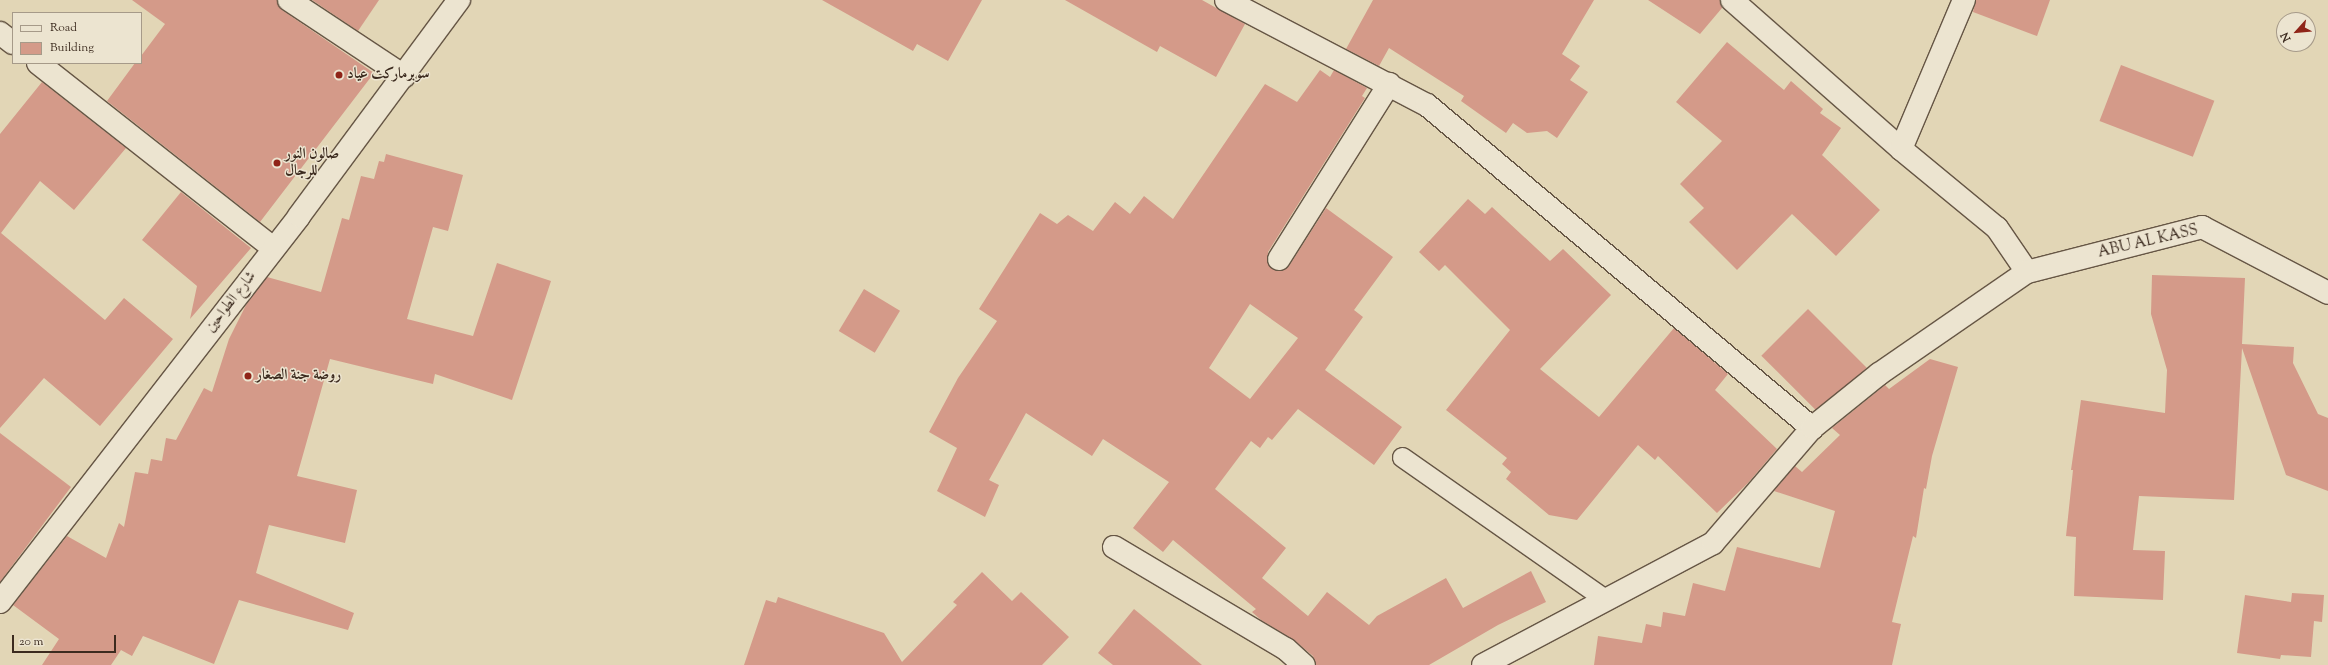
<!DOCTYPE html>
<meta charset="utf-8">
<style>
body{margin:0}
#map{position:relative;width:2328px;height:665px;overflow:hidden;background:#e2d6b6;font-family:"Sorts Mill Goudy",Amiri,serif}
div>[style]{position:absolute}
.building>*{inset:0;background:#d49a89;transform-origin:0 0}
.roads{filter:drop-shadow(1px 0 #665645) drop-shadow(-1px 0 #665645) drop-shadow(0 1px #665645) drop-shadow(0 -1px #665645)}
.service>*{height:19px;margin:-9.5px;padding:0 9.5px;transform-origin:9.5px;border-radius:9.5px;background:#ece4d0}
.minor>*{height:22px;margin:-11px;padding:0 11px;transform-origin:11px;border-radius:11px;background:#ece4d0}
.dots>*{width:11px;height:11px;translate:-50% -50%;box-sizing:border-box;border:2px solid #ece4d0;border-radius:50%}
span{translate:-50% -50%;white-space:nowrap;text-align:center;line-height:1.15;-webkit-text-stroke:3px #ece4d0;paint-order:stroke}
.poi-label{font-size:15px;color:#3c2b1f;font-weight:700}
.left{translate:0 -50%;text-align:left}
.street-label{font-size:15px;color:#3c2b1f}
.legend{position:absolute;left:12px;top:12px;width:130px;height:52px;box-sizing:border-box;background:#ece4d0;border:1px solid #a69a89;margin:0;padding:5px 7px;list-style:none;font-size:12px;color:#3c2b1f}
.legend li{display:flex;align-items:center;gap:8px;height:20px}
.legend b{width:20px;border:1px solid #a69a89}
.north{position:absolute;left:2276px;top:12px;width:40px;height:40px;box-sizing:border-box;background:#ece4d0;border:1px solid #a69a89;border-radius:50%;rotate:243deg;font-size:11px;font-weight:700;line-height:16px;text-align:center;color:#3c2b1f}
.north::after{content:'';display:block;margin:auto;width:14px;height:18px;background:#8f2418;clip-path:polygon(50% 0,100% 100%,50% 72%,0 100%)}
.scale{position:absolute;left:12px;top:635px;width:104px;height:18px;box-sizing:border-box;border:2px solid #3c2b1f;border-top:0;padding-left:5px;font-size:12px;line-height:14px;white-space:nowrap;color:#3c2b1f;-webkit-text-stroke:3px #ece4d0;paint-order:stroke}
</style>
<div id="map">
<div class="building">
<div style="clip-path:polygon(132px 0,277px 0,282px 10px,374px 73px,260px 222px,107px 101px,135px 63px,141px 63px,141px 56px,165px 24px)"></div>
<div style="clip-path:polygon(312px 0,379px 0,358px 31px)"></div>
<div style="clip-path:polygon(822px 0,982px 0,948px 61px,917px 44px,913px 51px)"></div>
<div style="clip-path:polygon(1065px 0,1202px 0,1245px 24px,1216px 77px,1160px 46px,1157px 52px)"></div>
<div style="clip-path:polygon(1373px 0,1594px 0,1562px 54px,1580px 66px,1570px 80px,1588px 92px,1557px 138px,1547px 131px,1527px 133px,1513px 123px,1506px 133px,1461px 101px,1464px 96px,1389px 48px,1379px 66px,1346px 49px)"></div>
<div style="clip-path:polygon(1648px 0,1720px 0,1722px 8px,1700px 34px)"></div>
<div style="clip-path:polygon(1976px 0,2050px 0,2037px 36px,1973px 12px)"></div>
<div style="clip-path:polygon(1727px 42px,1784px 90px,1791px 81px,1823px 109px,1820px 113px,1841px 128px,1822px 155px,1880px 210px,1836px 256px,1792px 214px,1737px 270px,1689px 222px,1704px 208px,1680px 184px,1722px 141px,1676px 102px)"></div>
<div style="left:2121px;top:65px;width:100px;height:60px;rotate:21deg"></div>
<div style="clip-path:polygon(evenodd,1320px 70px,1330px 77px,1334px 70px,1367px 88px,1362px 96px,1365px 98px,1268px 252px,1268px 264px,1278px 271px,1289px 266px,1326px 208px,1393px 257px,1354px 310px,1363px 317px,1325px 370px,1402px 427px,1374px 465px,1298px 409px,1272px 440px,1268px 437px,1260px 448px,1251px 441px,1215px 489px,1286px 548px,1262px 578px,1308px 616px,1327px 592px,1369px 625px,1377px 616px,1446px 578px,1463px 608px,1531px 571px,1546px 602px,1498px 625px,1429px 665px,1316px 665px,1313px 656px,1294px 640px,1261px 620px,1252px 612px,1256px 609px,1173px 540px,1163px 552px,1133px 528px,1169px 482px,1103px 439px,1092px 456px,1026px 413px,989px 480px,999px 485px,985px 517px,937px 491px,957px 448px,929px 432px,958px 378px,997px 321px,979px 309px,1040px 213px,1057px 224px,1068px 215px,1093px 231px,1115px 202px,1130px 214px,1144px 196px,1173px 219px,1265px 84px,1297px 102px,1320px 70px,1250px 304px,1298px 338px,1250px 399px,1209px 368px,1250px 304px)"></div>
<div style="clip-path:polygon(42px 82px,126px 148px,74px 210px,40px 181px,1px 233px,105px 320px,124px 298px,173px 339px,100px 426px,44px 378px,0 428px,0 134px)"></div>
<div style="clip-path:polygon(386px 154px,463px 175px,448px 231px,433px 227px,407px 319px,473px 336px,497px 263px,551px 281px,512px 400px,435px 374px,433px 384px,330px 359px,297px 476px,357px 490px,345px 543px,269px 525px,256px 573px,354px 613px,348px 630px,239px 600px,214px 664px,143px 636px,132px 656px,121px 650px,111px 665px,42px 665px,59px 639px,13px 605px,67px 536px,106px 558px,119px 523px,124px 527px,135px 472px,148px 474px,151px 459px,162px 461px,166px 438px,176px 440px,204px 388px,212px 392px,229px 339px,247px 303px,267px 277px,321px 292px,342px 218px,349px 220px,361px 176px,374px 179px,379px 161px,384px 162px)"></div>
<div style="clip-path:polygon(181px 192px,251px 248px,190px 319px,197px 286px,142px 240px)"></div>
<div style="clip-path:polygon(1468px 199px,1485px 214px,1492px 207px,1550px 261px,1563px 249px,1611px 295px,1540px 369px,1599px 417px,1674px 328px,1728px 374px,1715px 390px,1777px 449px,1748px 483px,1717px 513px,1658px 456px,1655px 460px,1638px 445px,1577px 520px,1549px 515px,1506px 479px,1511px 472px,1502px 464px,1507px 458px,1446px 410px,1510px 330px,1445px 265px,1439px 271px,1419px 252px)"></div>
<div style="clip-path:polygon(2152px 275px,2245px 278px,2242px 344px,2294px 347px,2293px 363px,2318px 414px,2328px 418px,2328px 491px,2286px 475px,2242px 348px,2234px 500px,2139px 496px,2133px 550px,2165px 551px,2163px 600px,2074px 596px,2076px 537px,2066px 536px,2073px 470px,2071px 470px,2081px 400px,2165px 413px,2167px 370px,2151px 314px)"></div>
<div style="left:864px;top:289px;width:42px;height:49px;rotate:31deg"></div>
<div style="left:1808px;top:309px;width:83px;height:66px;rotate:45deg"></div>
<div style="clip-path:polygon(1930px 359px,1958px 367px,1932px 456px,1926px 489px,1924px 488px,1916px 538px,1913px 536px,1892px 622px,1901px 624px,1892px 665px,1594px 665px,1598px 636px,1642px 643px,1646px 624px,1661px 627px,1663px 612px,1685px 616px,1693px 583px,1725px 591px,1737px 547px,1820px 568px,1835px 511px,1774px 491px,1795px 466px,1802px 472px,1840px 435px,1832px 428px,1885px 385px,1889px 389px)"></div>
<div style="clip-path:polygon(0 433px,71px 487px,0 582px)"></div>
<div style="clip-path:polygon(982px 572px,1012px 601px,1021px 592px,1069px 637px,1042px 665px,744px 665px,766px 600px,776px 603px,778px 597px,884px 633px,902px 662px,957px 605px,953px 602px)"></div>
<div style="clip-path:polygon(2292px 593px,2324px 595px,2322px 622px,2314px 621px,2311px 657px,2281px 655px,2280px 659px,2237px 653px,2245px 595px,2291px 602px)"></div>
<div style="clip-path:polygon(1134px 609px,1202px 665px,1113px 665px,1098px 653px)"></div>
</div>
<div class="roads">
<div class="service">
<div style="left:1402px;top:457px;width:249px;rotate:35deg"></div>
</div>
<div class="minor">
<div style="left:289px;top:0;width:138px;rotate:33.5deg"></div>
<div style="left:1226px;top:0;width:227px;rotate:27.6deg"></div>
<div style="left:1427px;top:105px;width:503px;rotate:40deg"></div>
<div style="left:1732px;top:0;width:225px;rotate:41.4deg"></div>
<div style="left:1901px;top:149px;width:124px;rotate:39.5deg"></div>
<div style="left:1997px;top:228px;width:53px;rotate:55.7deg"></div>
<div style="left:0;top:33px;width:16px;rotate:38deg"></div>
<div style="left:38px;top:63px;width:299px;rotate:38.2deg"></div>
<div style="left:1901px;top:149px;width:162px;rotate:-67.1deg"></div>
<div style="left:1279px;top:259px;width:207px;rotate:-57.8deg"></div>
<div style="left:1114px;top:547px;width:200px;rotate:30.7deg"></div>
<div style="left:1286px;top:649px;width:24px;rotate:42deg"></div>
<div style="left:0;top:602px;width:488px;rotate:-52.2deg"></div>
<div style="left:299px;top:216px;width:269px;rotate:-53.5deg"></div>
<div style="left:1483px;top:665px;width:260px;rotate:-27.9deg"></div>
<div style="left:1713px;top:543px;width:152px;rotate:-49.3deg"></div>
<div style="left:1812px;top:428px;width:86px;rotate:-38.9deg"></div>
<div style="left:1879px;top:374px;width:180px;rotate:-34.6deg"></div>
<div style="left:2027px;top:272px;width:181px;rotate:-14.4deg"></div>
<div style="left:2202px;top:227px;width:142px;rotate:27.6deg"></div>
</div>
</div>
<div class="dots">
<div style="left:339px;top:75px;background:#8f2418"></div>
<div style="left:277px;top:163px;background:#8f2418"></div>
<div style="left:248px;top:376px;background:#8f2418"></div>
</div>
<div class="poi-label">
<span class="left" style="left:347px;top:75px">سوبرماركت عياد</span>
<span class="left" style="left:285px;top:163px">صالون النور<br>للرجال</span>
<span class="left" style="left:256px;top:376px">روضة جنة الصغار</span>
</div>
<div class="street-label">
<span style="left:2148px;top:242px;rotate:-13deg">ABU AL KASS</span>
<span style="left:231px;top:302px;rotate:-52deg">شارع الطواحين</span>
</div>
<ul class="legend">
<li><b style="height:5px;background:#ece4d0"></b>Road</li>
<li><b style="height:11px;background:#d49a89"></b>Building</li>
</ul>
<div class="north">N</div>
<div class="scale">20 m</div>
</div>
